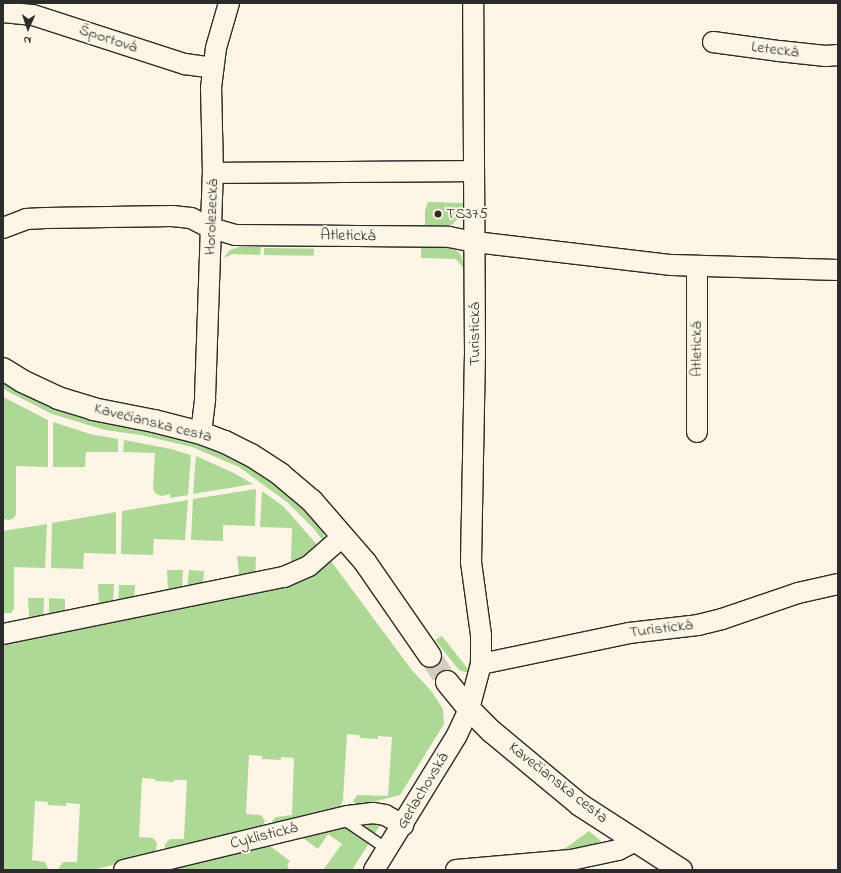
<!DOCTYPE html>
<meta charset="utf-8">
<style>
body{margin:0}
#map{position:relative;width:841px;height:873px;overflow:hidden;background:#fcf5e5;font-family:"Indie Flower",sans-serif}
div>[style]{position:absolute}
.green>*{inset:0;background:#add895;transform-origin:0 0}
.secondary-tunnel>*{height:22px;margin-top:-11px;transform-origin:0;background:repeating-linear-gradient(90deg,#d2cdc0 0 22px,transparent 0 33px)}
.roads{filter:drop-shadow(1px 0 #2b2b2b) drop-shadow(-1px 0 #2b2b2b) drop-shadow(0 1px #2b2b2b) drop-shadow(0 -1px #2b2b2b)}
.lane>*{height:10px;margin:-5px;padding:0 5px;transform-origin:5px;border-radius:5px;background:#fcf5e5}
.street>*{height:20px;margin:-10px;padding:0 10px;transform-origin:10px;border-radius:10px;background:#fcf5e5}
.secondary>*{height:22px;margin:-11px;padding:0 11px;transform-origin:11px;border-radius:11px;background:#fcf5e5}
.dots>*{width:11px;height:11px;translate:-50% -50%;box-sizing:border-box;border:2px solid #fcf5e5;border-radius:50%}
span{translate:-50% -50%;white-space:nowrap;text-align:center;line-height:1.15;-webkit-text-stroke:4px #fcf5e5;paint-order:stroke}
.street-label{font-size:16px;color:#2b2b2b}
.poi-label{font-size:16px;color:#2b2b2b}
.left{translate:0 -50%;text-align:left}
.frame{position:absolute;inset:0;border:4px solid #2b2b2b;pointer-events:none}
.north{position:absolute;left:8px;top:8px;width:40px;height:40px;-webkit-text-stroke:3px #fcf5e5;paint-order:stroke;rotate:183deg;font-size:11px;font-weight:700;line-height:16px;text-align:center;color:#2b2b2b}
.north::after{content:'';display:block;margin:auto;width:14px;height:18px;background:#2b2b2b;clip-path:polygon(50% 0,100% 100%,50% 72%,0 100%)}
</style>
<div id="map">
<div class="green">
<div style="clip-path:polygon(428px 202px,465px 203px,460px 216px,452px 225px,425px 225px,425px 211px)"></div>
<div style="clip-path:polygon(239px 247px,261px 247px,260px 255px,233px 254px,223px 258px,230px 250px)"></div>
<div style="clip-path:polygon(421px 247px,445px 247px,457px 251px,461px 255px,465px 270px,456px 259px,421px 258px)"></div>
<div style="left:264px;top:248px;width:50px;height:7px;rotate:1deg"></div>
<div style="clip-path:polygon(3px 382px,69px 413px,102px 423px,175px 435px,220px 451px,241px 461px,270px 480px,299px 503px,324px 532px,324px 542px,313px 528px,287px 502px,239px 467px,192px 447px,141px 435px,105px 430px,52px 414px,7px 391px,3px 388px)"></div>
<div style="clip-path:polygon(3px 397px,48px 420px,48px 467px,16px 466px,16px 514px,14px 518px,9px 520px,3px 519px)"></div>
<div style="clip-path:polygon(53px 422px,90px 434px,118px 439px,118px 452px,86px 452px,85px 467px,53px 467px)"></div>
<div style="clip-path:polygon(124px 440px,171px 449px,191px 455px,188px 495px,170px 498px,170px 494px,162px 496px,156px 494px,153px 489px,155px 453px,123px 452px)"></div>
<div style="clip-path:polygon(196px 456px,234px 473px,253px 484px,193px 494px)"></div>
<div style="clip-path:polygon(256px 489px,255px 526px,223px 525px,223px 541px,191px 540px,193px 499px)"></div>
<div style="clip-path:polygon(262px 491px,283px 506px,321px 549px,292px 564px,291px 558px,292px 528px,260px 527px)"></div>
<div style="clip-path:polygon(188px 500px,185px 540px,154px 539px,153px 555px,121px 554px,122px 511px)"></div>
<div style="clip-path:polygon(116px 512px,116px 554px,84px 553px,83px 569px,51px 568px,52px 523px)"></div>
<div style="clip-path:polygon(47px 524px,45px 568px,14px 567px,14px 609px,11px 613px,3px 613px,3px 531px)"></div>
<div style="clip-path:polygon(237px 556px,256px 557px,255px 578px,239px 575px)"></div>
<div style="clip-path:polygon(328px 557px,411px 669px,432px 692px,443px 709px,444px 724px,400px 795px,357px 806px,353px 801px,357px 795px,388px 796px,392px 737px,378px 736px,378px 739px,360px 738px,359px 735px,347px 734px,343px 800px,339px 810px,275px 825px,272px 821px,276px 817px,292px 815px,294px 758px,281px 757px,281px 760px,262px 759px,262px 756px,249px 755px,246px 814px,261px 815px,265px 821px,262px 829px,167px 852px,165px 850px,165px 844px,170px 839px,184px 839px,187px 780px,174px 780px,174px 782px,155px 781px,155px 779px,142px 778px,139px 837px,153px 838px,157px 843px,155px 855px,92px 870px,58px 870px,63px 862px,77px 862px,80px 804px,66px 803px,66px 806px,48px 805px,48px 802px,35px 801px,32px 860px,45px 862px,49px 870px,3px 870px,3px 642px)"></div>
<div style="clip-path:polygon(167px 570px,183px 570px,182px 591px,170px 590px,168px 588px)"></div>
<div style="clip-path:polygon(189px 570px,204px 571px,203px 587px,187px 591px)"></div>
<div style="clip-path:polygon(98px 584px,114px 584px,113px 606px,99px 603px)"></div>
<div style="clip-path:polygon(119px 585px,135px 585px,134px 601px,118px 606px)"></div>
<div style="clip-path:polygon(28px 598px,44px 598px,43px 619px,33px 619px,29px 616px)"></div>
<div style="clip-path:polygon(49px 598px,65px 599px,65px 612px,49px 619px)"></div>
<div style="clip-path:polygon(475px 633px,476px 651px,470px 672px,465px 672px,459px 670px,435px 640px,442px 636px,468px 669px,471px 646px,470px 634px)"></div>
<div style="clip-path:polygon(385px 817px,374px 835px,362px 823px)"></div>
<div style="clip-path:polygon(343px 824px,353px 828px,369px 843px,352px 870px,323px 870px,342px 844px,328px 834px,318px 849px,299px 835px)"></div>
<div style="clip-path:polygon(589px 831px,601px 841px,584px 850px,557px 854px)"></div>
<div style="clip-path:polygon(266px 843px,290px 861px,287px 865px,289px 867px,287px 870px,155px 870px)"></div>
</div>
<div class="secondary-tunnel">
<div style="left:430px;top:656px;width:31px;rotate:57deg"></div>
</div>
<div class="roads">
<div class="lane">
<div style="left:343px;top:819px;width:53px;rotate:34.3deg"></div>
</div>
<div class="street">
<div style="left:3px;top:12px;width:30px;rotate:6deg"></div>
<div style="left:33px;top:15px;width:160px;rotate:17.9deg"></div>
<div style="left:185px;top:64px;width:28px;rotate:8deg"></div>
<div style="left:713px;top:42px;width:67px;rotate:7.8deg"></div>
<div style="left:779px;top:51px;width:47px;rotate:6.1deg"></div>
<div style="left:826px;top:56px;width:12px;rotate:-5deg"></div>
<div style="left:213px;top:173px;width:260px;rotate:-0.4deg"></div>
<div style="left:3px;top:228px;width:25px;rotate:-21deg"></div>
<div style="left:26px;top:219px;width:20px;rotate:-3deg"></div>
<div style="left:46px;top:218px;width:126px;rotate:-0.9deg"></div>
<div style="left:172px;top:216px;width:19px;rotate:6deg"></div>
<div style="left:191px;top:218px;width:22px;rotate:27deg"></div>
<div style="left:211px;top:228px;width:25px;rotate:16deg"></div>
<div style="left:235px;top:235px;width:214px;rotate:0.5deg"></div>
<div style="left:449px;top:237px;width:26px;rotate:11deg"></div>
<div style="left:475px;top:242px;width:198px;rotate:6.7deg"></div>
<div style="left:672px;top:265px;width:166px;rotate:1.7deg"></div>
<div style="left:697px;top:432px;width:165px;rotate:-90deg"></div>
<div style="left:201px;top:433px;width:35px;rotate:-83deg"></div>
<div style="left:205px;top:398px;width:225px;rotate:-88deg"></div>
<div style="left:213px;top:173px;width:85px;rotate:-91.3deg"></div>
<div style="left:211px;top:88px;width:40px;rotate:-82.9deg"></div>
<div style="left:216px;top:48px;width:47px;rotate:-73.9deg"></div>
<div style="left:3px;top:634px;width:287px;rotate:-11.5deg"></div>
<div style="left:284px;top:577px;width:27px;rotate:-24deg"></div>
<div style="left:309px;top:566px;width:45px;rotate:-41.4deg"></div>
<div style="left:481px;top:664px;width:151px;rotate:-11.8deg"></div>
<div style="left:629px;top:633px;width:69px;rotate:-6.6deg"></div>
<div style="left:698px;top:625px;width:25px;rotate:-14deg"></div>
<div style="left:722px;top:619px;width:80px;rotate:-18.9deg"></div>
<div style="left:798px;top:593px;width:41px;rotate:-12.7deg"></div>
<div style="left:124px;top:870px;width:230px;rotate:-13.6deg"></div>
<div style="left:348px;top:816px;width:25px;rotate:-7deg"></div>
<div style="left:373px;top:813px;width:12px;rotate:9deg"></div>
<div style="left:385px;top:815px;width:21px;rotate:29deg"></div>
<div style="left:374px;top:870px;width:158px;rotate:-58.4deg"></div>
<div style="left:457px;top:735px;width:29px;rotate:-65deg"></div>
<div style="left:469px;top:709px;width:47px;rotate:-75.1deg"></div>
<div style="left:481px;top:664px;width:29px;rotate:-90deg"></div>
<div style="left:481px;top:635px;width:74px;rotate:-97.8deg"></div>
<div style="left:471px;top:562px;width:209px;rotate:-88.9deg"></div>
<div style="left:475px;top:353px;width:350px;rotate:-90.3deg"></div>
<div style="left:456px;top:870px;width:115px;rotate:-5deg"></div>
<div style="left:571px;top:860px;width:48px;rotate:-12deg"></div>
<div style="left:618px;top:850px;width:20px;rotate:-27deg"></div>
</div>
<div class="secondary">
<div style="left:3px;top:369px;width:22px;rotate:32deg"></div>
<div style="left:22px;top:381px;width:40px;rotate:25deg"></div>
<div style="left:58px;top:398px;width:37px;rotate:17deg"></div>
<div style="left:93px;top:409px;width:62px;rotate:11.1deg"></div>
<div style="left:154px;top:421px;width:49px;rotate:14.3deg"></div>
<div style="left:201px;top:433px;width:26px;rotate:21deg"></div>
<div style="left:225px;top:442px;width:29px;rotate:27deg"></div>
<div style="left:251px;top:455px;width:35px;rotate:33deg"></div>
<div style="left:280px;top:474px;width:42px;rotate:40.2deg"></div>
<div style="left:312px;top:501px;width:81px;rotate:49deg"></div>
<div style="left:365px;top:562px;width:114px;rotate:55.3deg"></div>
<div style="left:447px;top:682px;width:35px;rotate:51deg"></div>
<div style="left:469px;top:709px;width:31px;rotate:45deg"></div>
<div style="left:491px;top:731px;width:116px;rotate:39.7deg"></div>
<div style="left:580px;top:805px;width:120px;rotate:32.8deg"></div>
</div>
</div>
<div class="dots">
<div style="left:438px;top:214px;background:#2b2b2b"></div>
</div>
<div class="street-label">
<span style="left:108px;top:39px;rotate:18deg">Športová</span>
<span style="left:775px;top:50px;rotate:7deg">Letecká</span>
<span style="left:212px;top:217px;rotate:-88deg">Horolezecká</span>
<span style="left:348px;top:236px;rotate:1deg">Atletická</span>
<span style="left:475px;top:334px;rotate:-90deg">Turistická</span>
<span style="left:697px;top:349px;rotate:-90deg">Atletická</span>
<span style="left:153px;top:423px;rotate:14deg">Kavečianska cesta</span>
<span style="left:661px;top:629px;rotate:-7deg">Turistická</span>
<span style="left:558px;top:783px;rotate:38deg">Kavečianska cesta</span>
<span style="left:423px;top:791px;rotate:-59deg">Gerlachovská</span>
<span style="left:264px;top:836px;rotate:-14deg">Cyklistická</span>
</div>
<div class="poi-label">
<span class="left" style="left:446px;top:214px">TS375</span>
</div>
<div class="frame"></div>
<div class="north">N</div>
</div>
